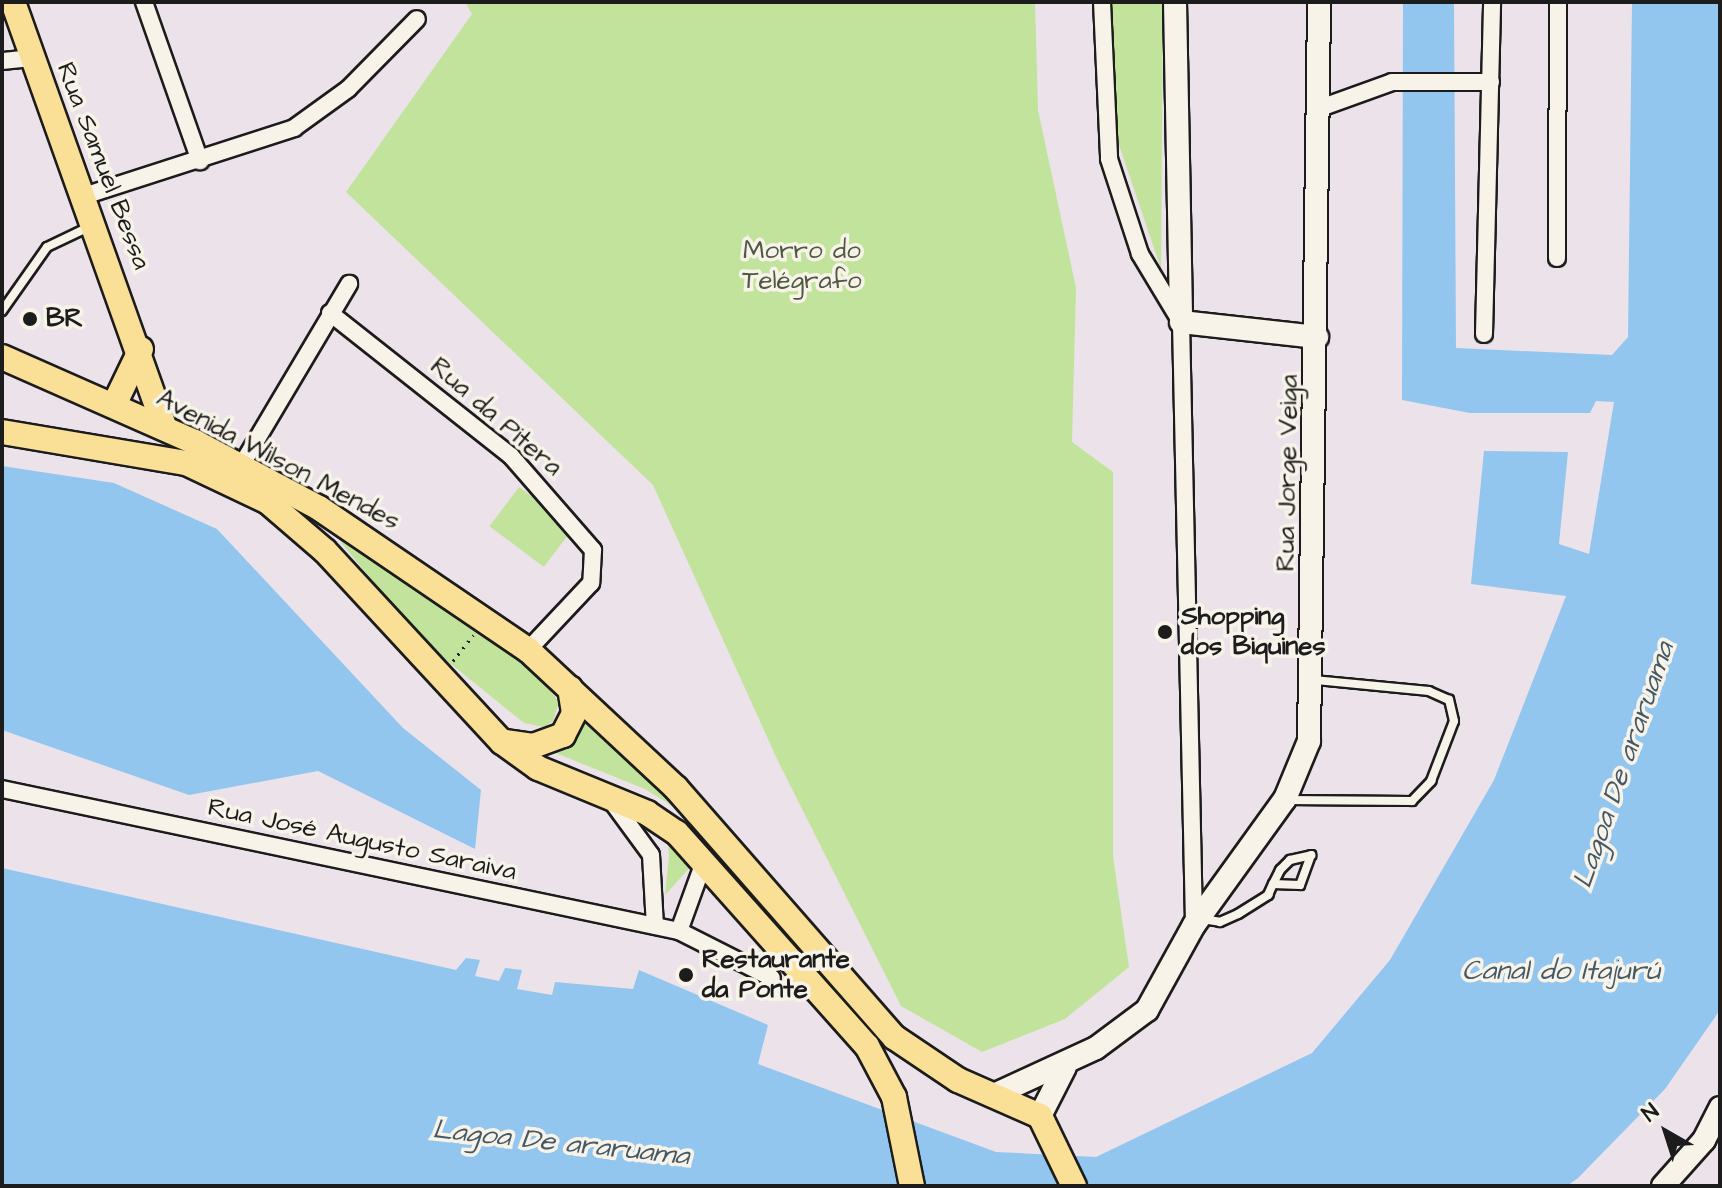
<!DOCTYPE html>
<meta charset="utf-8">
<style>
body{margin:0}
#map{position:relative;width:1722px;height:1188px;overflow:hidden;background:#ece2e9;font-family:"Architects Daughter",sans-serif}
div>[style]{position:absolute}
.green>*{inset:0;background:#c1e39c;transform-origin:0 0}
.water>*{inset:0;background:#92c6ef}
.path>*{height:3px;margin-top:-1.5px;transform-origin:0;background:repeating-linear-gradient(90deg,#1c1c1c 0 2px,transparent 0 8px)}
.roads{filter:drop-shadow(2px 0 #1c1c1c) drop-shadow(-2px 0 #1c1c1c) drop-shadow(0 2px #1c1c1c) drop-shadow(0 -2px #1c1c1c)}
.lane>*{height:8px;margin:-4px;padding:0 4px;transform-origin:4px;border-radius:4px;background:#f7f3e8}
.street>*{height:16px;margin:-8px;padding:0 8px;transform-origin:8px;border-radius:8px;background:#f7f3e8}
.secondary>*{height:22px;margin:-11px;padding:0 11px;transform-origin:11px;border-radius:11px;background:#f7f3e8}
.primary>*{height:24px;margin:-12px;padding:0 12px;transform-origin:12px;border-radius:12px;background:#fadf96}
.dots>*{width:22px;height:22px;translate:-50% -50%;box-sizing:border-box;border:4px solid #f7f3e8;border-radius:50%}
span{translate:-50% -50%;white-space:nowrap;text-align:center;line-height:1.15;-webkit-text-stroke:7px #f7f3e8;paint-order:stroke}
.street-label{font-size:26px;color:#1c1c1c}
.park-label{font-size:26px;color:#4e5842}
.poi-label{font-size:26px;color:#1c1c1c;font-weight:700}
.left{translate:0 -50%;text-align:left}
.water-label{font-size:28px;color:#455866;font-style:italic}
.frame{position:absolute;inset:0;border:4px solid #1c1c1c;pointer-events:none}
.north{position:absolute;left:1626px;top:1092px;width:80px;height:80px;-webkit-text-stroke:6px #f7f3e8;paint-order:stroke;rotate:321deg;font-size:22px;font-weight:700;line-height:32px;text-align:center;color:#1c1c1c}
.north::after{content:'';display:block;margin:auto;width:28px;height:36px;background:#1c1c1c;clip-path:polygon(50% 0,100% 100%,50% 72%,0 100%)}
</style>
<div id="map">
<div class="green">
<div style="clip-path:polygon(465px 2px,1035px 2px,1038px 110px,1076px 288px,1072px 442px,1113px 472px,1113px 856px,1129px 967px,1065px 1019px,982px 1052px,901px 1006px,777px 759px,653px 485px,346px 192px,472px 14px)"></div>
<div style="clip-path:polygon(1111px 2px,1163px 2px,1161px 269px,1111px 121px)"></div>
<div style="left:519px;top:487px;width:68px;height:49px;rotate:37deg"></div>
<div style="clip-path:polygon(313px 508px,535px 671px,559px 702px,553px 721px,544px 727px,524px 723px,419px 638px)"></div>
<div style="clip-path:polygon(586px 706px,697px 821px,645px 789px,548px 750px,580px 729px)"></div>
<div style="clip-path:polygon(667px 836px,693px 864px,665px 895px,669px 855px)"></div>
</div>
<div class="water">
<div style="clip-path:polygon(1403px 2px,1454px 2px,1456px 348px,1612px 355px,1628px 337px,1632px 2px,1720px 2px,1720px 1010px,1665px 1089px,1578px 1178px,1567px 1186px,2px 1186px,2px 868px,456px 970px,466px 958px,480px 960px,475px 976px,499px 981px,505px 968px,522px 970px,517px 989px,552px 995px,555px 982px,633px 989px,639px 970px,768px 1025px,758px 1064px,996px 1152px,1096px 1157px,1312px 1053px,1390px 960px,1494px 780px,1566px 596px,1471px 584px,1484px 451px,1568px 452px,1559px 544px,1589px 554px,1614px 402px,1596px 401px,1590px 413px,1470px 413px,1402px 400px)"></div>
<div style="clip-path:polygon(2px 466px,114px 483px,217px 529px,403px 728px,481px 790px,475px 849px,318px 771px,189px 795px,2px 730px)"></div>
</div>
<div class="path">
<div style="left:453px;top:661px;width:33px;rotate:-52deg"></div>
</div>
<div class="roads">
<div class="lane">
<div style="left:2px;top:311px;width:78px;rotate:-54.9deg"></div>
<div style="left:47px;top:247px;width:49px;rotate:-25.5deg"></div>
<div style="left:1286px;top:800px;width:126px;rotate:0.5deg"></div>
<div style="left:1412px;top:801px;width:28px;rotate:-46deg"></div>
<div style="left:1431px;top:781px;width:64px;rotate:-69deg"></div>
<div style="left:1454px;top:721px;width:22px;rotate:-103deg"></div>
<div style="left:1449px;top:700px;width:22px;rotate:-156deg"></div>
<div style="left:1429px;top:691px;width:116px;rotate:-174.5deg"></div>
<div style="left:1202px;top:919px;width:18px;rotate:9deg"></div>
<div style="left:1220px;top:922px;width:20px;rotate:-24deg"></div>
<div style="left:1238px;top:914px;width:36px;rotate:-32deg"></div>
<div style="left:1268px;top:895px;width:12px;rotate:-66deg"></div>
<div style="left:1273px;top:884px;width:16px;rotate:-63deg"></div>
<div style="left:1280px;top:870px;width:14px;rotate:-45deg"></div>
<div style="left:1290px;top:860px;width:22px;rotate:-13deg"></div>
<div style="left:1311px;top:855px;width:32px;rotate:110deg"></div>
<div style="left:1300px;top:885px;width:27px;rotate:-178deg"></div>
</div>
<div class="street">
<div style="left:144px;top:2px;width:169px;rotate:70.6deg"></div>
<div style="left:1102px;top:2px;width:157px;rotate:87.4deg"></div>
<div style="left:1109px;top:159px;width:100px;rotate:71.9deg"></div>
<div style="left:1140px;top:254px;width:79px;rotate:58.9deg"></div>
<div style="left:1181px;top:322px;width:603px;rotate:88.76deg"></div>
<div style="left:2px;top:61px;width:31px;rotate:-6deg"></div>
<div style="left:1323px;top:107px;width:73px;rotate:-19.9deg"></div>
<div style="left:1392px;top:82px;width:99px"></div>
<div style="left:84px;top:196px;width:221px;rotate:-17.9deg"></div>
<div style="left:294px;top:128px;width:67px;rotate:-35.8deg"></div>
<div style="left:348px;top:89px;width:98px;rotate:-45.4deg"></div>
<div style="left:1557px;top:258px;width:256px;rotate:-89.8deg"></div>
<div style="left:330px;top:313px;width:231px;rotate:38.3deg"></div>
<div style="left:511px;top:456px;width:125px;rotate:48.9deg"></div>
<div style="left:593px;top:550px;width:33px;rotate:93deg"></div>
<div style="left:591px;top:583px;width:92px;rotate:133.2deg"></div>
<div style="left:1484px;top:334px;width:332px;rotate:-88.6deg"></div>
<div style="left:241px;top:466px;width:212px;rotate:-59.3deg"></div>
<div style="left:2px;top:789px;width:692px;rotate:11.85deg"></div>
<div style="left:679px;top:931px;width:104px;rotate:26.8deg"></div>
<div style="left:613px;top:803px;width:64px;rotate:53.8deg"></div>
<div style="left:651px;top:855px;width:71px;rotate:86.8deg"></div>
<div style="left:679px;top:931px;width:73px;rotate:-70.1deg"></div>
</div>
<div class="secondary">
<div style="left:1175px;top:2px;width:320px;rotate:88.9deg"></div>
<div style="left:1181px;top:322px;width:137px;rotate:6.3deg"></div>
<div style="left:996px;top:1094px;width:110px;rotate:-24.7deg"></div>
<div style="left:1096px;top:1048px;width:64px;rotate:-36.7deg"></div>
<div style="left:1147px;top:1010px;width:97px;rotate:-61.1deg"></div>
<div style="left:1194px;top:925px;width:155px;rotate:-54.2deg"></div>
<div style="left:1285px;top:799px;width:63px;rotate:-67.5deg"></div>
<div style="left:1309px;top:741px;width:739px;rotate:-89.22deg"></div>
<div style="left:1040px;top:1116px;width:55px;rotate:-63deg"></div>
<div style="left:1663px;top:1186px;width:62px;rotate:-48.3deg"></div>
<div style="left:1704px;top:1140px;width:36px;rotate:-63deg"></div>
</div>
<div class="primary">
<div style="left:13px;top:2px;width:452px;rotate:70.4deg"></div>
<div style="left:2px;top:357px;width:211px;rotate:23.8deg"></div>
<div style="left:195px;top:442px;width:140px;rotate:28deg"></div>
<div style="left:319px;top:508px;width:253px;rotate:34.2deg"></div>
<div style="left:528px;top:650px;width:202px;rotate:43deg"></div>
<div style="left:676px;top:788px;width:331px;rotate:48.8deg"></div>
<div style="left:894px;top:1037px;width:77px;rotate:33.9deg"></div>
<div style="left:958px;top:1080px;width:90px;rotate:23.7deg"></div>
<div style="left:1040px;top:1116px;width:78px;rotate:64.1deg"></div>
<div style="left:114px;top:405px;width:62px;rotate:-64.3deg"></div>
<div style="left:2px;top:432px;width:187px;rotate:9.6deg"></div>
<div style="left:186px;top:463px;width:91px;rotate:25.4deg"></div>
<div style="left:268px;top:502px;width:75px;rotate:40.7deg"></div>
<div style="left:325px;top:551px;width:260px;rotate:47.2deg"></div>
<div style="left:502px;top:742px;width:44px;rotate:35.8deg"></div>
<div style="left:538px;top:768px;width:118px;rotate:22.4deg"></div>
<div style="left:647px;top:813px;width:36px;rotate:34deg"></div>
<div style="left:677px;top:833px;width:285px;rotate:48.3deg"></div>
<div style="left:867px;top:1046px;width:58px;rotate:62.1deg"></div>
<div style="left:894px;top:1097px;width:91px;rotate:78.6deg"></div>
<div style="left:505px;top:742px;width:28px;rotate:8deg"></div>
<div style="left:533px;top:746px;width:32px;rotate:-20deg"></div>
<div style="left:563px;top:735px;width:25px;rotate:-63deg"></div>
<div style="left:574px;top:713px;width:25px;rotate:-99deg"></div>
</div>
</div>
<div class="dots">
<div style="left:30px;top:319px;background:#1c1c1c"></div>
<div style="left:1165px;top:632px;background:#1c1c1c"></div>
<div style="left:686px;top:975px;background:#1c1c1c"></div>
</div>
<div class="street-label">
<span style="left:103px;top:166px;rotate:69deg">Rua Samuel Bessa</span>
<span style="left:496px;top:417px;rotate:41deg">Rua da Pitera</span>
<span style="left:278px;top:460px;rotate:28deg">Avenida Wilson Mendes</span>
<span style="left:1288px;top:473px;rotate:-89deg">Rua Jorge Veiga</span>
<span style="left:362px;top:840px;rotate:12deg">Rua José Augusto Saraiva</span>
</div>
<div class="park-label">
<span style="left:802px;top:266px">Morro do<br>Telégrafo</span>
</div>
<div class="poi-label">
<span class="left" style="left:46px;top:319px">BR</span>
<span class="left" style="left:1181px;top:632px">Shopping<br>dos Biquines</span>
<span class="left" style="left:702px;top:975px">Restaurante<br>da Ponte</span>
</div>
<div class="water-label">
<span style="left:1624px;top:765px;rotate:-71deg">Lagoa De araruama</span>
<span style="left:1561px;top:971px">Canal do Itajurú</span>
<span style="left:561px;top:1143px;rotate:6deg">Lagoa De araruama</span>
</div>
<div class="frame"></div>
<div class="north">N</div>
</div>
